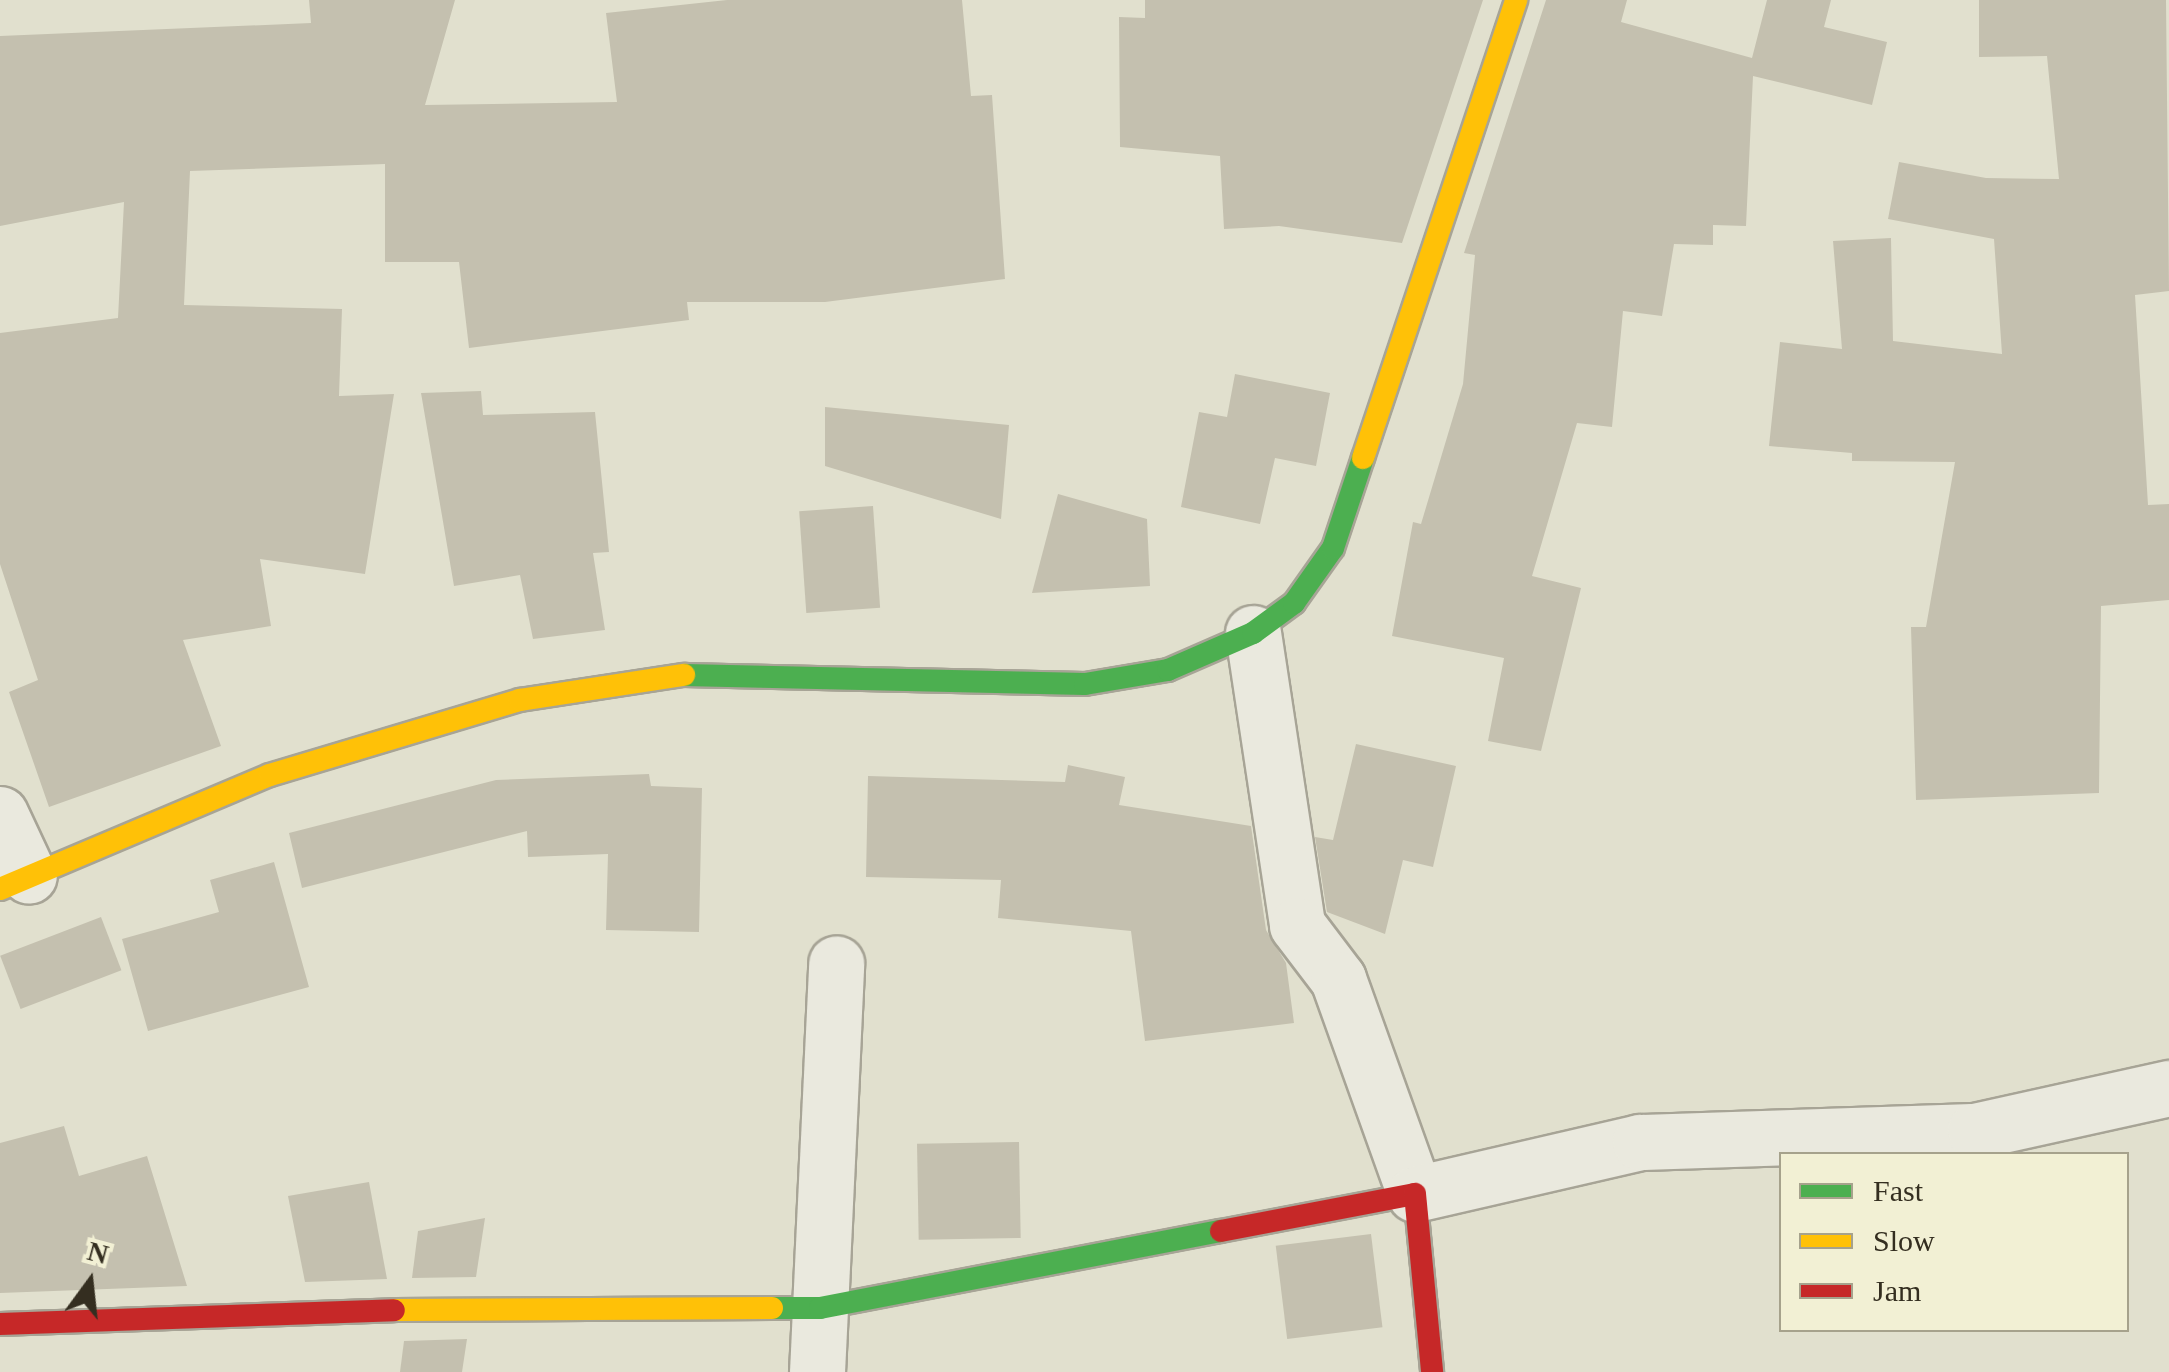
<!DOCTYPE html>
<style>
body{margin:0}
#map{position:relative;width:2169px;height:1372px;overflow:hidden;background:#e1e0ce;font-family:"Times New Roman",serif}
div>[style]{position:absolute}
.building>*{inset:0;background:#c4c0af;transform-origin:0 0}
.roads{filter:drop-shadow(2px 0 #a7a496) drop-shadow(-2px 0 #a7a496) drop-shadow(0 2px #a7a496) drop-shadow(0 -2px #a7a496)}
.street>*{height:55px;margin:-27.5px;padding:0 27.5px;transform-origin:27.5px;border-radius:27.5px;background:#eae9de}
.fast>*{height:22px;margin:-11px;padding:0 11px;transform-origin:11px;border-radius:11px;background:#4caf50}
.slow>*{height:22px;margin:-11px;padding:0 11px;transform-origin:11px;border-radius:11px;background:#ffc107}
.jam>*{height:22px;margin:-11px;padding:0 11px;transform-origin:11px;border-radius:11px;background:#c62828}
span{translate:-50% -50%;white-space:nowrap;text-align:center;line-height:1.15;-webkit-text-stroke:8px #f2f0d4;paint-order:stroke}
.legend{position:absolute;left:1779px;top:1152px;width:350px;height:180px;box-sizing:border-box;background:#f2f0d4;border:2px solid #a6a28c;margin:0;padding:12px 18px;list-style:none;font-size:30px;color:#342e20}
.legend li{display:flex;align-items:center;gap:20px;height:50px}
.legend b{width:50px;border:2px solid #a6a28c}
.north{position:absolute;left:40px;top:1232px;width:100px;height:100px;-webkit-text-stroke:8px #f2f0d4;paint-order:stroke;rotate:15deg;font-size:28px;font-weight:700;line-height:40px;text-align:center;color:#342e20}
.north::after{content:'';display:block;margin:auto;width:35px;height:45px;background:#342e20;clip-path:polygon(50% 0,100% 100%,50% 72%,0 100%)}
</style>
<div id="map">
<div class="building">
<div style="clip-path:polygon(309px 0,455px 0,425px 105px,617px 102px,606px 13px,727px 0,962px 0,971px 96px,992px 95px,1005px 279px,825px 302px,687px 302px,689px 320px,469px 348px,459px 262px,385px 262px,385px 164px,190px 171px,184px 305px,342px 309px,339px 396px,394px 394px,365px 574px,260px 559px,271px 626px,183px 640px,221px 746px,49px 807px,9px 692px,38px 680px,0 564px,0 333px,118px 318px,124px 202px,0 226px,0 36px,311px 23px)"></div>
<div style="clip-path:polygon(1145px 0,1483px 0,1402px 243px,1279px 226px,1224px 229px,1220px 156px,1120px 147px,1119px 17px,1145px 18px)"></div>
<div style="clip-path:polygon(1546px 0,1627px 0,1621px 22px,1752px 58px,1767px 0,1831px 0,1824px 27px,1887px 42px,1872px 105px,1753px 76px,1746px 226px,1713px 225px,1713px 245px,1674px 244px,1662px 316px,1623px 311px,1612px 427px,1577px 423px,1532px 576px,1581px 588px,1541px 751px,1488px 741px,1504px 658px,1392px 636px,1413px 522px,1421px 524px,1463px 384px,1475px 255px,1464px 253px)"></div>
<div style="clip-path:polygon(1979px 0,2166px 0,2169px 291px,2135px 295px,2148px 505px,2169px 504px,2169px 600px,2101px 606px,2099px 793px,1916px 800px,1911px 627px,1926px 627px,1955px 462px,1852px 461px,1852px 453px,1769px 446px,1780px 342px,1842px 349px,1833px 241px,1891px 238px,1893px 341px,2002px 354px,1994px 239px,1888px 219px,1899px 162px,1986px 178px,2059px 179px,2047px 56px,1979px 57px)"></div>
<div style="clip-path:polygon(1235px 374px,1330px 393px,1316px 466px,1275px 458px,1260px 524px,1181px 507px,1199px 412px,1227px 417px)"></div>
<div style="clip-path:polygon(481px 391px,483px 415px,595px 412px,609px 552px,593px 553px,605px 630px,533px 639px,520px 575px,454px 586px,421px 393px)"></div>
<div style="clip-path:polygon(825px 407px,1009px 425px,1001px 519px,825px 466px)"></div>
<div style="clip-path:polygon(1058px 494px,1147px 519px,1150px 586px,1032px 593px)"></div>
<div style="left:873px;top:506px;width:102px;height:74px;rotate:86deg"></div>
<div style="clip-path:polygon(1356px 744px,1456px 766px,1433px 867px,1403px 860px,1385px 934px,1327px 912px,1315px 837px,1333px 840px)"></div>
<div style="clip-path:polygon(1068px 765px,1125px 777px,1119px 805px,1251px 826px,1266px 930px,1286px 963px,1294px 1023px,1145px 1041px,1131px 931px,998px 918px,1001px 880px,866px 877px,868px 776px,1065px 782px)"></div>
<div style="clip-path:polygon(649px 774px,651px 786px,702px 788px,699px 932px,606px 930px,608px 854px,528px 857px,527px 831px,302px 888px,289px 833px,496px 780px)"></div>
<div style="clip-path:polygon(274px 862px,309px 987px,148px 1031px,122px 939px,219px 912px,210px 880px)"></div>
<div style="left:101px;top:917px;width:57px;height:108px;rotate:69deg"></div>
<div style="clip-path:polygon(64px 1126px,79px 1176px,147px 1156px,187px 1286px,0 1293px,0 1143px)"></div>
<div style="left:1019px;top:1142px;width:96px;height:102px;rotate:89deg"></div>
<div style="clip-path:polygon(369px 1182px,387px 1279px,305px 1282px,288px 1196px)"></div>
<div style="clip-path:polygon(485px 1218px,476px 1277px,412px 1278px,418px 1231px)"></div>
<div style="left:1371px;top:1234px;width:94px;height:96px;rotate:83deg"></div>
<div style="clip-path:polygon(467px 1339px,462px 1372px,400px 1372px,404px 1341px)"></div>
</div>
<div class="roads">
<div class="street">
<div style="left:1253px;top:633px;width:295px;rotate:81.4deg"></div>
<div style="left:1297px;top:925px;width:68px;rotate:52.8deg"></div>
<div style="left:1338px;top:979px;width:228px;rotate:70.3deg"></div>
<div style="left:1415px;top:1194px;width:231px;rotate:-13deg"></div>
<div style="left:1640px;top:1142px;width:335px;rotate:-1.9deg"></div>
<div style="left:1975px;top:1131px;width:199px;rotate:-12.5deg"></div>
<div style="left:0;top:814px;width:68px;rotate:64.9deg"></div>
<div style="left:817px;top:1372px;width:409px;rotate:-87.3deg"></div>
</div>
<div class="fast">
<div style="left:684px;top:675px;width:401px;rotate:1.3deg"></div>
<div style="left:1085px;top:684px;width:84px;rotate:-9.6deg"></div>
<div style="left:1168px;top:670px;width:93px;rotate:-23.5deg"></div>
<div style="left:1253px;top:633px;width:51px;rotate:-36.2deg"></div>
<div style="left:1294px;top:603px;width:67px;rotate:-54.7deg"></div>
<div style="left:1333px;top:548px;width:95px;rotate:-71.6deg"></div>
<div style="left:772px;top:1308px;width:48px"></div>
<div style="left:820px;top:1308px;width:408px;rotate:-10.9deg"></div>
</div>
<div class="slow">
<div style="left:1363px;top:458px;width:483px;rotate:-71.5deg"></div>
<div style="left:0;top:889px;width:293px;rotate:-22.9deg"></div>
<div style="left:270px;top:775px;width:261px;rotate:-16.7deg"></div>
<div style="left:520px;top:700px;width:166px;rotate:-8.7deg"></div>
<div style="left:394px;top:1310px;width:378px;rotate:-0.3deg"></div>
</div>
<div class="jam">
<div style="left:1221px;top:1231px;width:197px;rotate:-10.8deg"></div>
<div style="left:1415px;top:1194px;width:179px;rotate:84.5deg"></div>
<div style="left:0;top:1324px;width:394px;rotate:-2deg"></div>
</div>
</div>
<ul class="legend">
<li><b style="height:12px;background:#4caf50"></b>Fast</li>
<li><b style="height:12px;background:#ffc107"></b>Slow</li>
<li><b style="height:12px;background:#c62828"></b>Jam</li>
</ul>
<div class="north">N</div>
</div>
